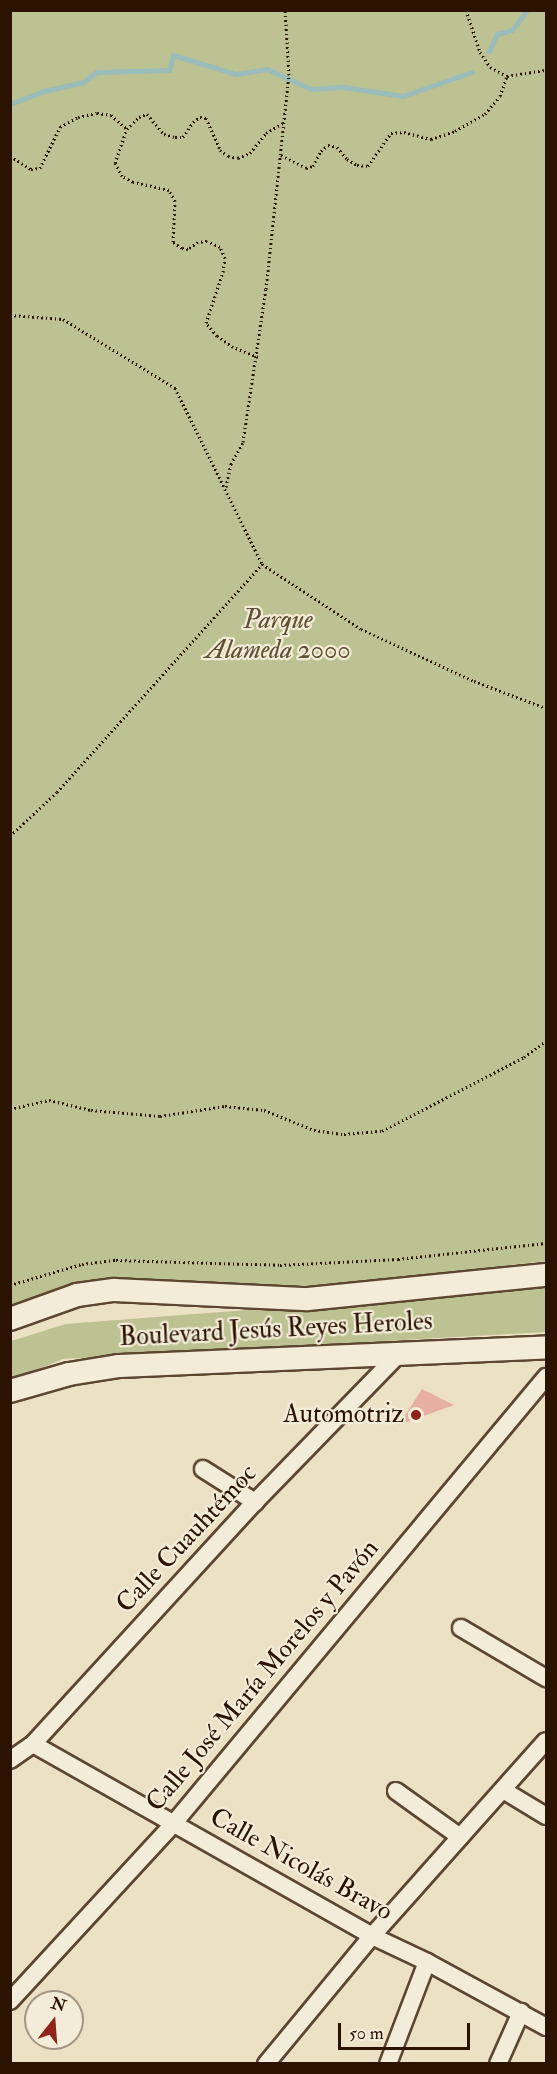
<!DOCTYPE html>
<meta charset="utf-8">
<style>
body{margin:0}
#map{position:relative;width:557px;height:2074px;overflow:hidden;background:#ece1c4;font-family:"IM FELL Double Pica",serif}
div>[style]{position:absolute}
.green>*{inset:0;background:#bcc291}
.stream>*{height:5px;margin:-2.5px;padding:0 2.5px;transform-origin:2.5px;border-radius:2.5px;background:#9abcba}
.building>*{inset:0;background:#e7afa1}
.path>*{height:3px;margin-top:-1.5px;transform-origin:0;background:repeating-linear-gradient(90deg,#2c1300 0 1.5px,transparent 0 4.5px)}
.roads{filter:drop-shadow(2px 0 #5c4631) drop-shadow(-2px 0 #5c4631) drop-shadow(0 2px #5c4631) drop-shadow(0 -2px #5c4631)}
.minor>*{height:16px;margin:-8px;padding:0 8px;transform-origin:8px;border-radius:8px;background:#f3ecd9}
.secondary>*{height:22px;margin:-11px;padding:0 11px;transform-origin:11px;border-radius:11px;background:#f3ecd9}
.dots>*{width:16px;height:16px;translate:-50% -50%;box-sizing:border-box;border:3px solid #f3ecd9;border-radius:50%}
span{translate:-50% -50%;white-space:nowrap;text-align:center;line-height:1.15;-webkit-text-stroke:4.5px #f3ecd9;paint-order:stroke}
.park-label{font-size:26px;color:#5e5033;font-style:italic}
.street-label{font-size:26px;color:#2c1300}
.poi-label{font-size:26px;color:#2c1300}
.right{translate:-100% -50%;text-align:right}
.frame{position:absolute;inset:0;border:12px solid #2c1300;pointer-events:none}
.north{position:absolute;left:24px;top:1990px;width:60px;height:60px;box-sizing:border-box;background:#f3ecd9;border:2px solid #a39582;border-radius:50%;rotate:17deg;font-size:16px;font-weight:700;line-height:24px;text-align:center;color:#2c1300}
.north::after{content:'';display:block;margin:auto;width:21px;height:27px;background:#8f2418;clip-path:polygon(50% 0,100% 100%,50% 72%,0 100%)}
.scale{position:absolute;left:338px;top:2023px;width:132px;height:27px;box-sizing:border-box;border:3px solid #2c1300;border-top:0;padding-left:8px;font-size:18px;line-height:21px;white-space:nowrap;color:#2c1300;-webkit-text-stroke:4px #f3ecd9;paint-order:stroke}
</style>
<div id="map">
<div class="green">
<div style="clip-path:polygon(11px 11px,546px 11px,546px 1261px,328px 1286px,93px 1282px,11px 1316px)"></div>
<div style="clip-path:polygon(546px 1287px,546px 1332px,63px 1359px,11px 1381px,11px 1341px,66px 1324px)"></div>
</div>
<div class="stream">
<div style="left:489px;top:51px;width:19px;rotate:-65deg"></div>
<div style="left:497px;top:34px;width:16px;rotate:-15deg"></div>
<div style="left:512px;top:30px;width:25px;rotate:-53deg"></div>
<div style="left:10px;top:104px;width:36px;rotate:-21deg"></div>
<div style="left:44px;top:91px;width:40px;rotate:-13deg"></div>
<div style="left:83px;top:82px;width:17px;rotate:-36deg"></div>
<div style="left:97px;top:72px;width:72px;rotate:-1.6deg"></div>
<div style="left:169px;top:70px;width:16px;rotate:-75deg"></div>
<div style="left:173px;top:55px;width:66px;rotate:16.8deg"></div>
<div style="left:236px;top:74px;width:31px;rotate:-9deg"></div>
<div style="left:267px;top:69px;width:48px;rotate:24.4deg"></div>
<div style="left:311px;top:89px;width:32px;rotate:-4deg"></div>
<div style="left:343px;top:87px;width:61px;rotate:8.5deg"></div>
<div style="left:403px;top:96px;width:73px;rotate:-19.2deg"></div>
</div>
<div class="building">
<div style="clip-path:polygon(422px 1389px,454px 1405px,399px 1425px)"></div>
</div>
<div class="path">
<div style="left:466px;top:10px;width:44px;rotate:71.6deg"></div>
<div style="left:480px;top:52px;width:18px;rotate:56deg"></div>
<div style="left:490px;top:67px;width:19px;rotate:28deg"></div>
<div style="left:507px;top:76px;width:39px;rotate:-9deg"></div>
<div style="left:281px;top:155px;width:28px;rotate:27deg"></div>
<div style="left:306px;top:168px;width:7px;rotate:-16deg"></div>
<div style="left:313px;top:166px;width:17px;rotate:-62deg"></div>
<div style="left:321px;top:151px;width:9px;rotate:-41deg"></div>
<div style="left:328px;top:145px;width:9px;rotate:13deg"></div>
<div style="left:337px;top:147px;width:16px;rotate:50deg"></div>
<div style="left:347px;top:159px;width:12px;rotate:31deg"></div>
<div style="left:357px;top:165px;width:11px;rotate:5deg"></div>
<div style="left:368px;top:166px;width:40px;rotate:-55.1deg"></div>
<div style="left:391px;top:133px;width:13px;rotate:-4deg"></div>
<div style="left:404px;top:132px;width:28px;rotate:15deg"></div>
<div style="left:431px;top:139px;width:25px;rotate:-18deg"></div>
<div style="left:455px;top:131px;width:34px;rotate:-30deg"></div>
<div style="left:485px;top:114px;width:23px;rotate:-50deg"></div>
<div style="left:500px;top:96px;width:21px;rotate:-71deg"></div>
<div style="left:10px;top:156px;width:25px;rotate:32deg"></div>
<div style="left:31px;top:169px;width:9px;rotate:-6deg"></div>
<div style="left:40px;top:168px;width:46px;rotate:-64deg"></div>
<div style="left:60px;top:127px;width:21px;rotate:-29deg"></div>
<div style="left:78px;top:117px;width:19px;rotate:-12deg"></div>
<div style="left:97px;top:113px;width:14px;rotate:8deg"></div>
<div style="left:111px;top:115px;width:21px;rotate:41deg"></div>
<div style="left:10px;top:315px;width:53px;rotate:4.3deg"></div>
<div style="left:63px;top:319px;width:132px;rotate:31.6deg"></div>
<div style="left:175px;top:388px;width:196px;rotate:63.7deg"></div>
<div style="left:262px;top:564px;width:118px;rotate:33.3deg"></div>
<div style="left:361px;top:629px;width:124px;rotate:24.7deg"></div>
<div style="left:474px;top:681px;width:77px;rotate:20.6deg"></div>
<div style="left:258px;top:357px;width:27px;rotate:-158deg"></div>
<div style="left:233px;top:347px;width:19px;rotate:-145deg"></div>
<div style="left:217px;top:336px;width:17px;rotate:-130deg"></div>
<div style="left:206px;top:323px;width:54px;rotate:-71.6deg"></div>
<div style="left:223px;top:272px;width:14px;rotate:-82deg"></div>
<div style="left:225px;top:258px;width:12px;rotate:-114deg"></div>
<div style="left:220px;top:247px;width:14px;rotate:-155deg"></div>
<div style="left:207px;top:241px;width:9px;rotate:174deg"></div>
<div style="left:198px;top:242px;width:12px;rotate:145deg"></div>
<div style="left:188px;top:249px;width:6px;rotate:-171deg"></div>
<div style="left:182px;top:248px;width:11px;rotate:-146deg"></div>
<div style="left:173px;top:242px;width:41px;rotate:-87.2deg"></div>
<div style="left:175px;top:201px;width:13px;rotate:-119deg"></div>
<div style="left:169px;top:190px;width:37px;rotate:-167deg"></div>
<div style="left:133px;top:182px;width:13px;rotate:-151deg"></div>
<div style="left:122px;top:176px;width:15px;rotate:-118deg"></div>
<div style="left:115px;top:163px;width:36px;rotate:-71deg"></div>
<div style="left:127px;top:129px;width:17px;rotate:-45deg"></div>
<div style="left:139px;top:117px;width:9px;rotate:-21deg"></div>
<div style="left:147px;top:114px;width:26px;rotate:50deg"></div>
<div style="left:164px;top:134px;width:11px;rotate:15deg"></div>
<div style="left:175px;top:137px;width:8px"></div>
<div style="left:183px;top:137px;width:18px;rotate:-56deg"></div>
<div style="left:193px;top:122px;width:9px;rotate:-36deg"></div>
<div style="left:200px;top:117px;width:6px;rotate:9deg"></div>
<div style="left:206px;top:118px;width:35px;rotate:66deg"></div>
<div style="left:220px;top:150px;width:10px;rotate:37deg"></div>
<div style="left:228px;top:156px;width:10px;rotate:11deg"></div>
<div style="left:238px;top:158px;width:13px;rotate:-23deg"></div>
<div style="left:250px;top:153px;width:26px;rotate:-51deg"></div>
<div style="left:266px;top:133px;width:21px;rotate:-31deg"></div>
<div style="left:226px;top:487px;width:24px;rotate:-78deg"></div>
<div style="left:231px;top:464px;width:25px;rotate:-61deg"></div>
<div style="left:243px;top:442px;width:155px;rotate:-81.5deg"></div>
<div style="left:266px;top:289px;width:215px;rotate:-83.9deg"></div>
<div style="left:289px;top:75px;width:65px;rotate:-93.5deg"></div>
<div style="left:10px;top:836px;width:64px;rotate:-43.1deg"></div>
<div style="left:57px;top:792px;width:307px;rotate:-48deg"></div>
<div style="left:10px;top:1109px;width:40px;rotate:-13deg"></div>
<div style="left:49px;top:1100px;width:43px;rotate:13.4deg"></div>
<div style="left:91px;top:1110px;width:69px;rotate:5deg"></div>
<div style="left:160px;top:1116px;width:66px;rotate:-8.7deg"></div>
<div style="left:225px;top:1106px;width:39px;rotate:6deg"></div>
<div style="left:264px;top:1110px;width:54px;rotate:21.8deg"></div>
<div style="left:314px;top:1130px;width:30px;rotate:8deg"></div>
<div style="left:344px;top:1134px;width:38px;rotate:-5deg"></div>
<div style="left:382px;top:1131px;width:160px;rotate:-27.5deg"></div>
<div style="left:524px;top:1057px;width:27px;rotate:-36deg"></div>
<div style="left:10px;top:1285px;width:75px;rotate:-16.3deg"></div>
<div style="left:82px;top:1264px;width:34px;rotate:-7deg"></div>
<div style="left:116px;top:1260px;width:164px;rotate:1.7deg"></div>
<div style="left:280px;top:1265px;width:118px;rotate:-2.9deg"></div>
<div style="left:398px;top:1259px;width:149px;rotate:-6.2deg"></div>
</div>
<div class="roads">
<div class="minor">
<div style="left:203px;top:1469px;width:62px;rotate:32.4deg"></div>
<div style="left:461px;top:1628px;width:99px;rotate:30.5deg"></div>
<div style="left:33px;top:1744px;width:390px;rotate:29.5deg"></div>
<div style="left:372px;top:1936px;width:61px;rotate:25.3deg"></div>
<div style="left:427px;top:1962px;width:136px;rotate:28.6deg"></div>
<div style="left:10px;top:1760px;width:28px;rotate:-35deg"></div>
<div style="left:33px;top:1744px;width:328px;rotate:-47.5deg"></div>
<div style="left:255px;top:1502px;width:209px;rotate:-45.8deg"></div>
<div style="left:503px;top:1790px;width:50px;rotate:31.2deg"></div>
<div style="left:396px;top:1791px;width:79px;rotate:35.7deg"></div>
<div style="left:10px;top:2001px;width:242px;rotate:-47.3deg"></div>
<div style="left:174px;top:1823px;width:581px;rotate:-50.17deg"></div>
<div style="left:266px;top:2064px;width:166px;rotate:-50.4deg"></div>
<div style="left:372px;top:1936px;width:261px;rotate:-48.3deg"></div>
<div style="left:388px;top:2064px;width:109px;rotate:-69.1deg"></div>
<div style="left:498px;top:2064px;width:57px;rotate:-66.1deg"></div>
</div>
<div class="secondary">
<div style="left:10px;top:1319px;width:71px;rotate:-19.7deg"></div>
<div style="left:77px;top:1295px;width:37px;rotate:-8deg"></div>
<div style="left:114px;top:1290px;width:194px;rotate:2.7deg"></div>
<div style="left:308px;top:1299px;width:239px;rotate:-5.8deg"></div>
<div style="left:10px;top:1391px;width:61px;rotate:-16.1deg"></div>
<div style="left:69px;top:1374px;width:51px;rotate:-9.1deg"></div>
<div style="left:119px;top:1366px;width:427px;rotate:-2.5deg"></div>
</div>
</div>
<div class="dots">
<div style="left:416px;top:1415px;background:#8f2418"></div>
</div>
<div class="park-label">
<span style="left:278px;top:636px">Parque<br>Alameda 2000</span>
</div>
<div class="street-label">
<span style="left:276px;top:1330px;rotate:-3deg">Boulevard Jesús Reyes Heroles</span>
<span style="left:187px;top:1539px;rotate:-47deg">Calle Cuauhtémoc</span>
<span style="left:263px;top:1676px;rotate:-50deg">Calle José María Morelos y Pavón</span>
<span style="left:301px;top:1865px;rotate:29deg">Calle Nicolás Bravo</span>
</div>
<div class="poi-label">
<span class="right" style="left:404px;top:1415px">Automotriz</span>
</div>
<div class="frame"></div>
<div class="north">N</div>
<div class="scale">50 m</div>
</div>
